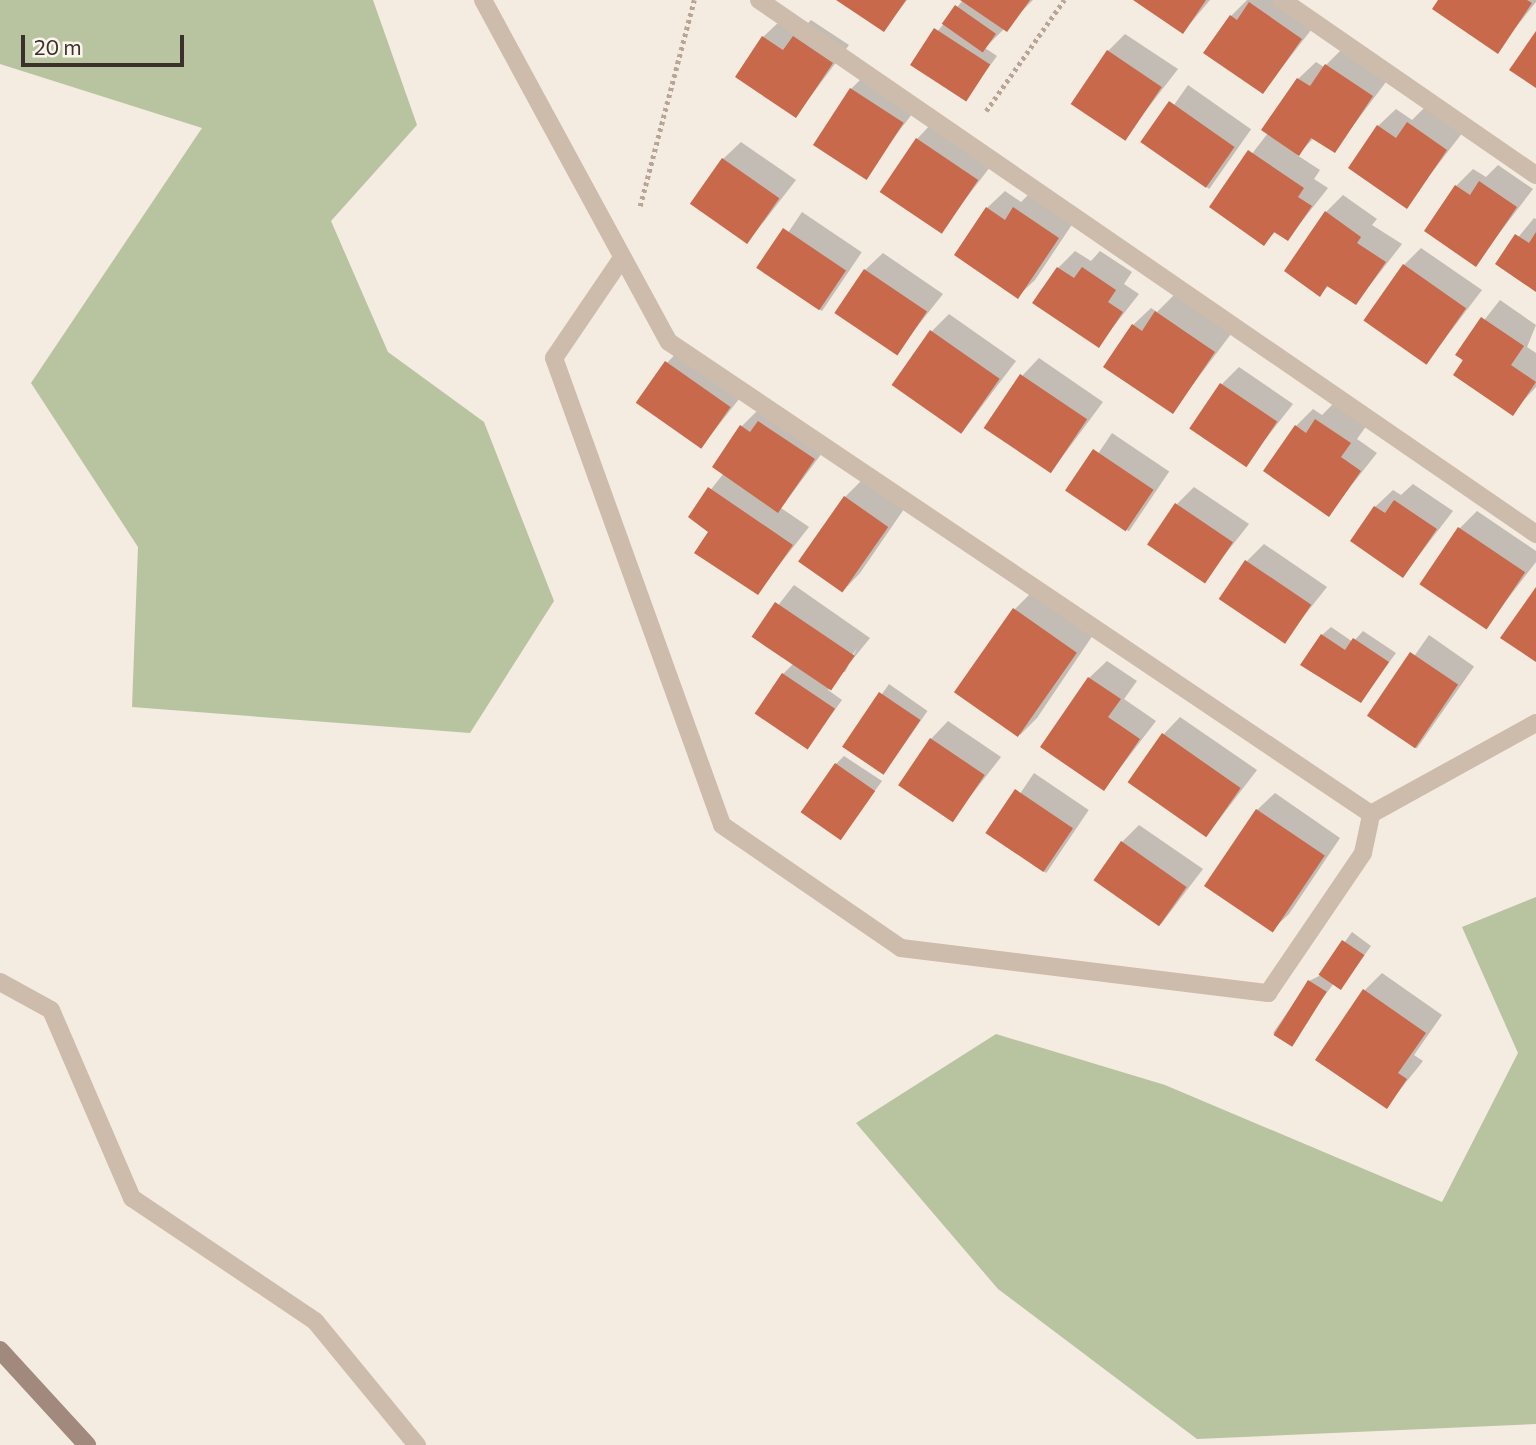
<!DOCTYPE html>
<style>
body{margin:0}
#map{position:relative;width:1536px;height:1445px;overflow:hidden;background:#f4ebe1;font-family:Commissioner,sans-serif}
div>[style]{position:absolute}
.green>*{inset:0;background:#b8c4a0}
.shadow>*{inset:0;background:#0003;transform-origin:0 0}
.building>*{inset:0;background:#c8694b;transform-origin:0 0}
.path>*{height:4.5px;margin-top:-2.25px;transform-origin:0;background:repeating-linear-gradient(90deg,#b9a596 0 3.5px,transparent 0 7px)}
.minor>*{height:18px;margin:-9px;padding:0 9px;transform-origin:9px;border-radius:9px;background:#cdbbac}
.secondary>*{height:18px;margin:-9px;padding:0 9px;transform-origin:9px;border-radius:9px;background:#a18a7d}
span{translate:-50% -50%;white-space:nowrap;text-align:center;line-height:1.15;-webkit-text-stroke:5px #fbf5ee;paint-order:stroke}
.scale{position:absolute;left:21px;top:35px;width:163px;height:32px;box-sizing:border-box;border:4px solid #3b302b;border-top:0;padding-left:9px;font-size:21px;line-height:24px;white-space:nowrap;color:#3b302b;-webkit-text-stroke:5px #fbf5ee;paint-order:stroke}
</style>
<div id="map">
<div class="green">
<div style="clip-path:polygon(0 0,373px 0,417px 125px,331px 221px,388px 352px,484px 422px,554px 601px,470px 733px,132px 707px,138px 547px,31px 383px,202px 128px,0 64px)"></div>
<div style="clip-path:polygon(1536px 897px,1536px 1424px,1197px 1439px,998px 1289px,856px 1123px,996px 1034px,1165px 1085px,1442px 1202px,1518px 1053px,1462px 927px)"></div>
</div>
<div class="shadow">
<div style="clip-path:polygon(839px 0,907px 0,884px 30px)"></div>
<div style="clip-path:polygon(963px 0,1033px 0,985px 48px,997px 56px,965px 100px,911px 64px)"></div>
<div style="clip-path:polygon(1136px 0,1210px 0,1183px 32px)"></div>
<div style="clip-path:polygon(1247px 0,1288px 0,1318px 21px,1263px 92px,1231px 16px)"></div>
<div style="clip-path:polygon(1440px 0,1536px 0,1536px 2px,1497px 51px)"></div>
<div style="clip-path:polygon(781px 20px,799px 32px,811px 20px,849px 45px,796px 116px,763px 37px)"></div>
<div style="clip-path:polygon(1125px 34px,1178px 69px,1124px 139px,1108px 51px)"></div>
<div style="clip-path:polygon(1343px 48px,1389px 78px,1334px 151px,1314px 138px,1297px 155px,1320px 170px,1314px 179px,1328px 188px,1288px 239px,1276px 231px,1264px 244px,1211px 207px,1268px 133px,1298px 79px,1316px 62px,1324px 67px)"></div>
<div style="clip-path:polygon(868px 72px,919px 105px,863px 178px,851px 89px)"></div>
<div style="left:1188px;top:85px;width:77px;height:73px;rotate:35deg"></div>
<div style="clip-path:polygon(1426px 106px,1463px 132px,1406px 206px,1378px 126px,1396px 109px,1412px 120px)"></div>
<div style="clip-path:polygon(934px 121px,994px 162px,940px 232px,917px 139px)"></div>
<div style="clip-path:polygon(741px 142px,796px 180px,748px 242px,723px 159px)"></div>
<div style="clip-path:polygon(1498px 165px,1533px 189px,1475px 265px,1456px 186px,1473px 169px,1486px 177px)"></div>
<div style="clip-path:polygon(1005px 191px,1021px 202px,1032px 191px,1075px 220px,1035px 280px,1017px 297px,987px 208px)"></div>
<div style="clip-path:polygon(1343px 195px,1377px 219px,1372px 225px,1402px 244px,1356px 303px,1329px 285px,1320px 294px,1326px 212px)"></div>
<div style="left:802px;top:212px;width:72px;height:71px;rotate:34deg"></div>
<div style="clip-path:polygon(1534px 218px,1536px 219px,1536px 289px,1497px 263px)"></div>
<div style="clip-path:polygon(1421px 248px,1482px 290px,1427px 362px,1404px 265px)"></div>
<div style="clip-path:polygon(1075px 251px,1091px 261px,1100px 251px,1132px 272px,1124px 284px,1139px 294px,1099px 345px,1058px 268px)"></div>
<div style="clip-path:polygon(883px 253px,943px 294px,896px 353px,865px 270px)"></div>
<div style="clip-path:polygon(1174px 295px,1231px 334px,1172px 412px,1133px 325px,1151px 308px,1157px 312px)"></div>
<div style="clip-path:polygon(1500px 300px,1536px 325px,1527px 347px,1536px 353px,1536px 387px,1512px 413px,1457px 355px)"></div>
<div style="clip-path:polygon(949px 314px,1016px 361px,963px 431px,932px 331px)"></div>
<div style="clip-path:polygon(684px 345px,747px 389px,702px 446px,667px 363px)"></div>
<div style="clip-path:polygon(1039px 358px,1103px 402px,1051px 472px,1022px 376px)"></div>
<div style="clip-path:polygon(1239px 367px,1293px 404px,1245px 465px,1221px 385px)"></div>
<div style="clip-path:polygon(1334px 403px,1367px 425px,1357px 439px,1377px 453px,1328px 515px,1296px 426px,1313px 409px,1322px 415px)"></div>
<div style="clip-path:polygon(759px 409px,831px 441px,781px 508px,809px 527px,757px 593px,711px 531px,690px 516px,724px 473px,742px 426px)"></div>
<div style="left:1112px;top:433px;width:69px;height:72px;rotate:34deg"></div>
<div style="clip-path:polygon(862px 480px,904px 509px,860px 573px,843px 591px,845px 497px)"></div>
<div style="clip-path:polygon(1413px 484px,1453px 511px,1403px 576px,1375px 507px,1393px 490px,1401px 495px)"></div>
<div style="clip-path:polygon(1194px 487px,1249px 524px,1204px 581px,1177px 504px)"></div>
<div style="clip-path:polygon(1477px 511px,1536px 551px,1536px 562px,1486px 627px,1459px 529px)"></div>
<div style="clip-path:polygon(1264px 544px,1327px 587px,1284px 641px,1247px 561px)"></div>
<div style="clip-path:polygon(evenodd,794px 585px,870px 638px,828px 690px,842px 700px,807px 748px,783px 674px,793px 664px,754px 636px,794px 585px,857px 648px,845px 672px,841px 672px,857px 648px)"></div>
<div style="clip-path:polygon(1032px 592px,1093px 635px,1037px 718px,1020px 735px,1015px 609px)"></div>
<div style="clip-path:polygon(1331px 627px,1353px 642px,1363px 631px,1396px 653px,1361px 701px,1322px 635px)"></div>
<div style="left:1429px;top:635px;width:55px;height:100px;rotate:35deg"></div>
<div style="clip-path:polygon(1107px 661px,1137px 681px,1124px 699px,1156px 721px,1104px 789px,1089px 678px)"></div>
<div style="left:889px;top:684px;width:47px;height:76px;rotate:35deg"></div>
<div style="clip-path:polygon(1180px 717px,1257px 770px,1208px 834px,1163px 735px)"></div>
<div style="clip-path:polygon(948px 721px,1001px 757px,951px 821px,931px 739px)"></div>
<div style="clip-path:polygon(844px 756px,882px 781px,841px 838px,836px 764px)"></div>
<div style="left:1034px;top:773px;width:66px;height:76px;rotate:34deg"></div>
<div style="clip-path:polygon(1275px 793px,1340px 838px,1289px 914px,1271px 931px,1257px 810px)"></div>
<div style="clip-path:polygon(1139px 825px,1203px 869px,1161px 924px,1122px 842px)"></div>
<div style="clip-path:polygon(1352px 932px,1371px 946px,1341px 988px,1334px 983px,1289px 1044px,1273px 1033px,1309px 981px,1321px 975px)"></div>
<div style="clip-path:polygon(1382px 973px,1442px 1015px,1414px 1055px,1423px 1061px,1387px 1106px,1364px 991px)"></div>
</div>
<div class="building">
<div style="clip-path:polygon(836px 0,906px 0,884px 32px)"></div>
<div style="clip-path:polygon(960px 0,1030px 0,1007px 32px)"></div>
<div style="clip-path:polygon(1133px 0,1206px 0,1183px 34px)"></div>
<div style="clip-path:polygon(1438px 0,1527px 0,1532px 3px,1498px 54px,1432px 9px)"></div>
<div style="clip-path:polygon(1249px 2px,1302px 39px,1263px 94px,1203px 53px,1230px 15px,1237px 20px)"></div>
<div style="left:955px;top:5px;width:50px;height:23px;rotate:35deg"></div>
<div style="left:934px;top:28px;width:67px;height:44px;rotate:33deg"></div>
<div style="clip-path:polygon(1536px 31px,1536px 88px,1509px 70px)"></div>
<div style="clip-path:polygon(762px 36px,783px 50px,793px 36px,833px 63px,796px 118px,735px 77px)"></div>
<div style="left:1107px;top:50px;width:66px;height:65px;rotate:34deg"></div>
<div style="clip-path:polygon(1325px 64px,1373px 96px,1335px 153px,1311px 138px,1299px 156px,1261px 130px,1297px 78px,1310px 86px)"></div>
<div style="left:850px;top:88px;width:64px;height:68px;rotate:33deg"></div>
<div style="left:1169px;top:101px;width:80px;height:50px;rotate:35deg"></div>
<div style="clip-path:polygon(1407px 122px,1447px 150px,1407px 209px,1348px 168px,1377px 125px,1396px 138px)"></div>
<div style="left:916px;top:138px;width:75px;height:65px;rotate:34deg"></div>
<div style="clip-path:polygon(1248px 150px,1304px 188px,1298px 197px,1312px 206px,1288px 241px,1274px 232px,1264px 246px,1209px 207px)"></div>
<div style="left:722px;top:158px;width:70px;height:56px;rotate:35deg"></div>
<div style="clip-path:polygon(1479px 181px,1517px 207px,1476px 267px,1424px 231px,1455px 185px,1470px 195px)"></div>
<div style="clip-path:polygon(986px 207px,1005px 220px,1013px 207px,1059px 238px,1018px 299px,954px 255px)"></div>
<div style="clip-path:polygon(1325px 211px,1361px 237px,1357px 243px,1386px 262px,1356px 305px,1327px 286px,1320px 297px,1284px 271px)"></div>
<div style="left:783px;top:228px;width:76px;height:48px;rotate:34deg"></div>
<div style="clip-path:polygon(1536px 232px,1536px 292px,1495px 264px,1515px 234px,1529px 243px)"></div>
<div style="left:1403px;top:264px;width:77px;height:69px;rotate:35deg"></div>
<div style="clip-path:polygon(1057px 267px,1074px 278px,1082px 267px,1116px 290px,1108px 302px,1123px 312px,1099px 348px,1032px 303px)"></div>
<div style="left:864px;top:269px;width:76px;height:53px;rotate:34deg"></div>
<div style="clip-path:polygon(1155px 311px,1215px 352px,1173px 414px,1103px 367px,1132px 324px,1142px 331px)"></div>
<div style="clip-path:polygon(1481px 317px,1524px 346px,1511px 365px,1536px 382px,1513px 416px,1453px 375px,1463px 360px,1455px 355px)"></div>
<div style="left:930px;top:330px;width:85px;height:67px;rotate:35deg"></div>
<div style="left:665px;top:361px;width:80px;height:51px;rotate:35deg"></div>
<div style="left:1020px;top:374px;width:81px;height:65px;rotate:34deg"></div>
<div style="left:1220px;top:383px;width:69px;height:55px;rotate:34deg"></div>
<div style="clip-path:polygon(1315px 419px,1351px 443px,1341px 457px,1361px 471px,1329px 517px,1263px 471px,1295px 425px,1306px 433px)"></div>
<div style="clip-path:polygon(758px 421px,815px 459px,778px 513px,712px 467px,740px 425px,750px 432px)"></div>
<div style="left:1093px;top:449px;width:73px;height:50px;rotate:34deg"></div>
<div style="clip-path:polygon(708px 487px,793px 545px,758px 595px,694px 553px,708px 532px,688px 517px)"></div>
<div style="left:844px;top:496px;width:54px;height:80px;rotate:35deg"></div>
<div style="clip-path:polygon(1394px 500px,1437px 529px,1403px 578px,1350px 541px,1374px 506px,1385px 513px)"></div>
<div style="left:1175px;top:503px;width:70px;height:50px;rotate:34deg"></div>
<div style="left:1458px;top:527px;width:81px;height:69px;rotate:34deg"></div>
<div style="left:1245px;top:560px;width:80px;height:47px;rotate:34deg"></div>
<div style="clip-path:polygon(1536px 587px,1536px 662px,1500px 638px)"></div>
<div style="left:775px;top:602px;width:96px;height:42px;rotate:34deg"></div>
<div style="left:1013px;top:608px;width:78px;height:103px;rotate:35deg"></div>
<div style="clip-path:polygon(1321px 634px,1345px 650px,1353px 638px,1389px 662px,1361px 703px,1300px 665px)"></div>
<div style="left:1410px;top:652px;width:58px;height:77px;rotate:34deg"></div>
<div style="left:782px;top:673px;width:64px;height:49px;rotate:34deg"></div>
<div style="clip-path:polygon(1088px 677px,1121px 699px,1108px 717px,1140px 739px,1104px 791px,1040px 747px)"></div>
<div style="left:879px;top:692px;width:50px;height:66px;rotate:34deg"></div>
<div style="left:1162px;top:733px;width:96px;height:60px;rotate:35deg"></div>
<div style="left:930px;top:738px;width:66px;height:57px;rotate:34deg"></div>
<div style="left:835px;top:763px;width:49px;height:60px;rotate:35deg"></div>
<div style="left:1015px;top:789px;width:70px;height:53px;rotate:34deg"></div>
<div style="left:1256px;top:809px;width:83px;height:93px;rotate:34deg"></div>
<div style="left:1121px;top:841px;width:80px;height:48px;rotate:35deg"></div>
<div style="left:1342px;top:940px;width:27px;height:42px;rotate:34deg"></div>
<div style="left:1308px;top:980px;width:22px;height:65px;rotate:32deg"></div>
<div style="clip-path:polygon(1363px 989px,1426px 1033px,1398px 1073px,1407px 1079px,1387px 1109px,1315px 1060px)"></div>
</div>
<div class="path">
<div style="left:986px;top:111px;width:136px;rotate:-54.9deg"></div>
<div style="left:640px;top:206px;width:213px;rotate:-75.3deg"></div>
</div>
<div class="minor">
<div style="left:483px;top:0;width:389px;rotate:61.5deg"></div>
<div style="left:669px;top:342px;width:846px;rotate:33.92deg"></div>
<div style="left:759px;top:0;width:943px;rotate:34.5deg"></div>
<div style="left:1282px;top:0;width:308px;rotate:34.6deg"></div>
<div style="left:622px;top:258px;width:121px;rotate:124.2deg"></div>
<div style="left:554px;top:358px;width:496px;rotate:70.2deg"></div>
<div style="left:722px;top:825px;width:217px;rotate:34.5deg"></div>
<div style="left:901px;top:948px;width:370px;rotate:7deg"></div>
<div style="left:1268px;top:993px;width:169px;rotate:-55.8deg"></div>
<div style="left:1363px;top:853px;width:40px;rotate:-78deg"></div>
<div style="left:1371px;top:814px;width:188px;rotate:-28.9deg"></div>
<div style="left:0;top:982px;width:58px;rotate:28.8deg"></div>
<div style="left:51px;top:1010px;width:205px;rotate:66.7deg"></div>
<div style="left:132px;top:1198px;width:220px;rotate:33.9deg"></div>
<div style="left:315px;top:1321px;width:161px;rotate:50.6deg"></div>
</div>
<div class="secondary">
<div style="left:0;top:1350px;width:129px;rotate:47.5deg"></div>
</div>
<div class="scale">20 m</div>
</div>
